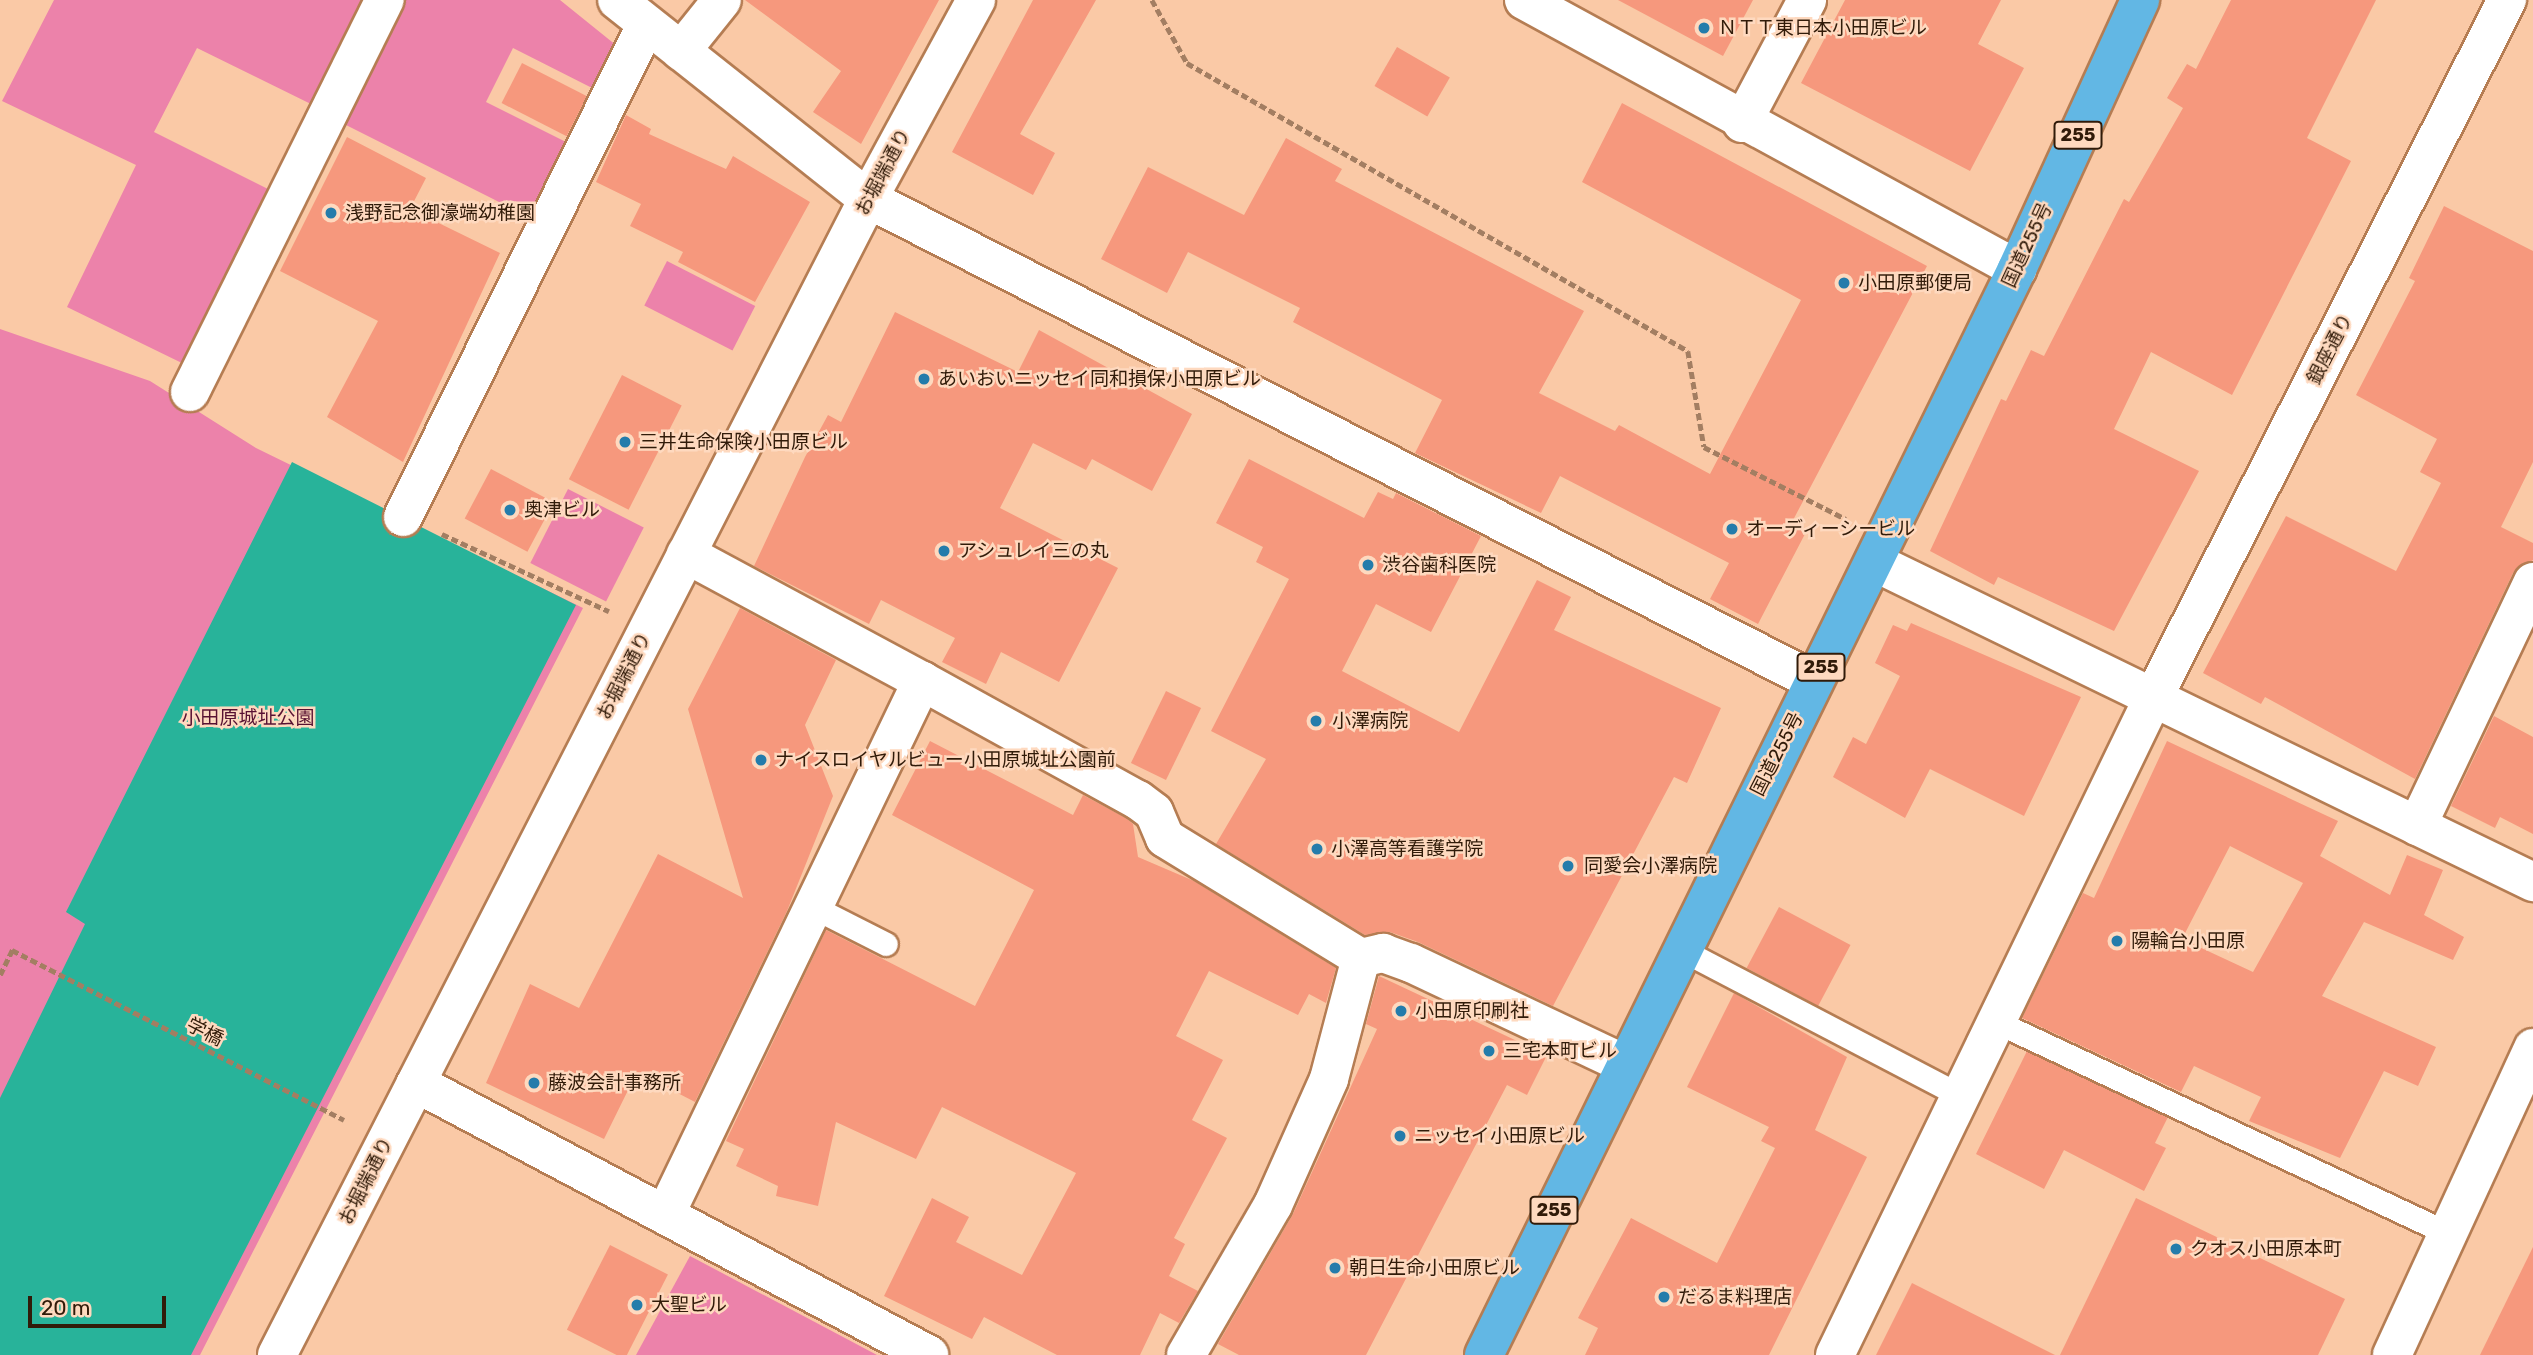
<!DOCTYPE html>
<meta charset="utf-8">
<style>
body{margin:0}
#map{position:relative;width:2533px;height:1355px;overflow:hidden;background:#fac9a6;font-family:Rubik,"Noto Sans JP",sans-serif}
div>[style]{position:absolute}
.green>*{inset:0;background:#ec82aa;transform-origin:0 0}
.water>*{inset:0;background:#28b39a}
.building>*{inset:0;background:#f6987d;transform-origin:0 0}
.path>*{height:4.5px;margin-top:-2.25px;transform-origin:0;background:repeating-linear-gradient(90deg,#a37e62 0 7px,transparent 0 10.5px)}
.roads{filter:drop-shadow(2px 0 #b57d53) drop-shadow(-2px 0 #b57d53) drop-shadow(0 2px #b57d53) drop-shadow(0 -2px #b57d53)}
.service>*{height:23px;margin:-11.5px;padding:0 11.5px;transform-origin:11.5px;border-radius:11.5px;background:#fff}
.minor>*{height:38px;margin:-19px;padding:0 19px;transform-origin:19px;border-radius:19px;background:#fff}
.tertiary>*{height:38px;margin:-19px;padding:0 19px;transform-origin:19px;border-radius:19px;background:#fff}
.trunk>*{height:38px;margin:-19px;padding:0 19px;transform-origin:19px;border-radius:19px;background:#62b7e4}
.dots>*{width:19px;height:19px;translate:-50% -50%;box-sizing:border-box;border:4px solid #fed9bf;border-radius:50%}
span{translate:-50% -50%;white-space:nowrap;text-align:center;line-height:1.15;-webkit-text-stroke:5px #fed9bf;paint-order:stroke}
.shield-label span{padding:2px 5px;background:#fed9bf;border:2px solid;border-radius:5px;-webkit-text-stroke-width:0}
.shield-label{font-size:18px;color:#311b09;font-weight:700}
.poi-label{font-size:19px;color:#311b09}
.left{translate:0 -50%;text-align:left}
.street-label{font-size:19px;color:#311b09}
.park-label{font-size:19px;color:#581132}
.scale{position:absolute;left:28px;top:1296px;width:138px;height:32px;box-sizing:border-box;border:4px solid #311b09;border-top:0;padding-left:9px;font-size:21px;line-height:24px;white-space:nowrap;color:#311b09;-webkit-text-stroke:5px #fed9bf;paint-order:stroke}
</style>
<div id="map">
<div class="green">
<div style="clip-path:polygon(54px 0,372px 0,319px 108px,197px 48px,154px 132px,276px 193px,188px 366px,67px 307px,136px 165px,2px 101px)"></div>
<div style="clip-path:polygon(405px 0,560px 0,622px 50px,600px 92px,513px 48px,486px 102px,572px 145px,535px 220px,344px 124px)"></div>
<div style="left:667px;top:261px;width:99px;height:50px;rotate:27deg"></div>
<div style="clip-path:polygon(0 329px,150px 381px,256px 448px,583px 608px,200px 1355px,0 1355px)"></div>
<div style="left:568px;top:489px;width:85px;height:83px;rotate:27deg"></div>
<div style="clip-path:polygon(690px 1256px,877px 1355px,636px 1355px)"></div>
</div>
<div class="water">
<div style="clip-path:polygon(292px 462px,576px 605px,191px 1355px,0 1355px,0 1098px,85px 924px,66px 912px)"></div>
</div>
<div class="building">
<div style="clip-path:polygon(745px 0,939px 0,861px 144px,813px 112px,841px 71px)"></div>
<div style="clip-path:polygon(1033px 0,1096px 0,1020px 134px,1055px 153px,1033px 195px,952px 152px)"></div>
<div style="clip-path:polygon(1618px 0,1753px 0,1723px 56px)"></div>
<div style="clip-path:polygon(1845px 0,2001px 0,1978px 44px,2024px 68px,1970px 171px,1801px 83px)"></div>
<div style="clip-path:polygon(2231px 0,2376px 0,2307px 138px,2351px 161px,2232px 395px,2151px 352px,2114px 429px,2199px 471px,2114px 631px,1998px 577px,1994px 585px,1930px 551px,2001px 399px,2006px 401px,2031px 350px,2044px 356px,2124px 199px,2129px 202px,2183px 108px,2167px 98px,2187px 64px,2196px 69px)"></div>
<div style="left:1397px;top:47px;width:61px;height:45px;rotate:30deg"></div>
<div style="left:522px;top:63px;width:73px;height:45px;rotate:27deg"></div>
<div style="clip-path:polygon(1622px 103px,1927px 266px,1791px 524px,1806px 532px,1758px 624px,1710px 599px,1729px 563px,1560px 476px,1541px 513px,1415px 453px,1442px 400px,1293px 322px,1300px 308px,1188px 252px,1167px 293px,1101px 259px,1148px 167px,1244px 215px,1286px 138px,1342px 169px,1335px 181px,1584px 311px,1539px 393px,1615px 431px,1619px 425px,1710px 474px,1801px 300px,1582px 182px)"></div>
<div style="clip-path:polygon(626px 115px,651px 129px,649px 134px,726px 169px,733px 156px,810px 202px,755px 302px,678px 262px,683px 252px,630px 226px,641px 204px,596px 182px)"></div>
<div style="clip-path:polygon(347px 137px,426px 178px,410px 209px,500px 253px,403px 462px,327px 417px,378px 321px,280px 271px)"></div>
<div style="clip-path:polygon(2444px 206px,2533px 251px,2533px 462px,2501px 527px,2533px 543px,2533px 560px,2513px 573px,2415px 779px,2265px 697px,2261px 704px,2203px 673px,2286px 516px,2396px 571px,2441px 483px,2420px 472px,2437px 439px,2356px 395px,2415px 281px,2409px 278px)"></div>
<div style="clip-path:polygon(895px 312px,1018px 372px,1039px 330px,1192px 414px,1152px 491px,1092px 459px,1086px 470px,1033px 443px,1000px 508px,1118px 568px,1059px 682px,1001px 652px,986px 684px,942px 662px,955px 638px,881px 600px,869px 624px,754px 566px,805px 457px,828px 415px,841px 422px)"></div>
<div style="left:622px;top:375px;width:67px;height:117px;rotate:27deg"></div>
<div style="clip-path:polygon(1249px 459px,1364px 518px,1378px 492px,1393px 499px,1396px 493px,1481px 536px,1431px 632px,1376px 604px,1342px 671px,1459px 732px,1537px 580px,1571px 597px,1554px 630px,1721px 708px,1687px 783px,1674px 777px,1553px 1006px,1418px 942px,1390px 932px,1365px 935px,1216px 844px,1266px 759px,1211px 731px,1289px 579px,1256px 562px,1263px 547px,1216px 523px)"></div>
<div style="left:491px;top:469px;width:71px;height:56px;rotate:28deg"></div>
<div style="clip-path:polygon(740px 608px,836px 660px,805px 725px,833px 796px,787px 911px,695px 1102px,637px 1072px,604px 1139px,486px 1083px,530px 984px,579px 1008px,658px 854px,743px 898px,688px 709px)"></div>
<div style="clip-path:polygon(1911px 623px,2081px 697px,2024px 816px,1930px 769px,1905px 818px,1833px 777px,1853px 737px,1866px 744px,1900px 676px,1875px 663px,1893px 625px,1907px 631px)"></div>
<div style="left:1166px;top:691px;width:39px;height:80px;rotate:26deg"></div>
<div style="clip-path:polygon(2494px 716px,2533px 737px,2533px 834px,2500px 817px,2495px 828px,2451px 806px)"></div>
<div style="clip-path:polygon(930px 741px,1073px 815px,1083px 795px,1126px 818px,1133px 824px,1138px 857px,1194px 881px,1336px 968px,1326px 1003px,1309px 994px,1298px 1015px,1209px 971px,1176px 1036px,1223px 1060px,1192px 1120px,1227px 1138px,1174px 1238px,1185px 1244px,1169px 1276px,1198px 1291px,1179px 1323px,1160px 1313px,1140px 1355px,1057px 1355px,984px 1317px,972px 1339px,884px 1296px,932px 1198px,969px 1217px,956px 1242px,1022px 1275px,1076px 1173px,942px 1107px,916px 1159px,836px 1122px,818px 1206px,776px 1196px,778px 1186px,736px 1166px,744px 1149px,726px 1141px,826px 930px,975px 1006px,1034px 890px,892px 815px)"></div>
<div style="clip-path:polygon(evenodd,2167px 741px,2338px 821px,2320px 856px,2390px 895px,2407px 855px,2443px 870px,2424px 915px,2464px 937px,2453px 960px,2364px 922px,2322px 996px,2436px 1047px,2418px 1086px,2384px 1071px,2340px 1158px,2249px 1121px,2261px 1097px,2194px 1066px,2181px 1092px,2022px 1018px,2083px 893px,2094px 898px,2167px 741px,2230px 846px,2303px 883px,2253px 972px,2182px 939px,2230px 846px)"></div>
<div style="left:1779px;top:907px;width:81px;height:69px;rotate:28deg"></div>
<div style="clip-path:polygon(1379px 976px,1547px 1055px,1527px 1095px,1507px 1085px,1366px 1355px,1239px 1355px,1218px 1344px,1293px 1214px,1377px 1029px,1366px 1024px)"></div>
<div style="clip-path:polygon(1734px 993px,1847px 1057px,1815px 1130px,1867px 1157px,1769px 1355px,1585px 1355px,1598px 1328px,1578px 1318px,1631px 1218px,1717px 1263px,1775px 1148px,1761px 1141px,1769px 1127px,1687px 1087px)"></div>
<div style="clip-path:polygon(2027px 1051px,2168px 1117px,2155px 1143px,2166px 1148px,2144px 1191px,2064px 1150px,2044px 1189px,1976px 1154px)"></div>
<div style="clip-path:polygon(2136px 1198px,2345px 1299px,2318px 1355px,2060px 1355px)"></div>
<div style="left:610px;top:1245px;width:65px;height:95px;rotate:27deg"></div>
<div style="clip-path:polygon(2533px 1247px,2533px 1355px,2480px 1355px)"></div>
<div style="clip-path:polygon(1912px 1283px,2055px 1355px,1876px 1355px)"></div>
</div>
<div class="path">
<div style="left:1152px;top:0;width:72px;rotate:60.9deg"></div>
<div style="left:1187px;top:63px;width:578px;rotate:29.89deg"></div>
<div style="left:1688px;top:351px;width:97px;rotate:80.5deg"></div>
<div style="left:1704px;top:447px;width:159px;rotate:26.9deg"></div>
<div style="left:442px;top:534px;width:184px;rotate:24.8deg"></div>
<div style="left:0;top:975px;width:28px;rotate:-64deg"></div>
<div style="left:12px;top:950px;width:373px;rotate:27.1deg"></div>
</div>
<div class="roads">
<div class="service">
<div style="left:817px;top:909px;width:77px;rotate:26.9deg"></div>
<div style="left:1680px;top:949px;width:319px;rotate:27.6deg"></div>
<div style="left:1999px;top:1023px;width:493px;rotate:25.1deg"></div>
</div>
<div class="minor">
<div style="left:976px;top:0;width:226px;rotate:118.5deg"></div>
<div style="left:868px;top:199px;width:1062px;rotate:27deg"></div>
<div style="left:1524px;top:0;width:562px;rotate:28.62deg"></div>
<div style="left:681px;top:51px;width:65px;rotate:-51.2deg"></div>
<div style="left:1742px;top:123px;width:139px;rotate:-62.1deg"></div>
<div style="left:190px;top:392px;width:438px;rotate:-63.6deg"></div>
<div style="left:403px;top:517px;width:549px;rotate:-63.72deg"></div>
<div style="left:686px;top:554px;width:268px;rotate:28.3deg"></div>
<div style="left:2417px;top:826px;width:270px;rotate:-64.6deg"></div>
<div style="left:416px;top:1083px;width:581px;rotate:27.93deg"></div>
<div style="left:665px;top:1215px;width:593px;rotate:-64.3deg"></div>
<div style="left:922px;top:681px;width:247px;rotate:28.9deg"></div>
<div style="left:1138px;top:800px;width:20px;rotate:37deg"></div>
<div style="left:1154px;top:812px;width:28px;rotate:67deg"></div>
<div style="left:1165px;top:838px;width:230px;rotate:31.5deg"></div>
<div style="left:1361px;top:958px;width:23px;rotate:-13deg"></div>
<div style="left:1383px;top:953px;width:30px;rotate:20deg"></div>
<div style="left:1411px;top:963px;width:237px;rotate:25.3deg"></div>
<div style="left:1186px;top:1355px;width:173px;rotate:-59.9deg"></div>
<div style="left:1273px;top:1205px;width:138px;rotate:-66deg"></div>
<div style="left:1329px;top:1079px;width:125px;rotate:-75.2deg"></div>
<div style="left:2392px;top:1355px;width:338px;rotate:-65.3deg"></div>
</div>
<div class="tertiary">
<div style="left:1874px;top:562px;width:733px;rotate:25.9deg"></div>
<div style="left:277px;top:1355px;width:1298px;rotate:-62.92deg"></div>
<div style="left:868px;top:199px;width:320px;rotate:-141.6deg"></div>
<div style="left:1835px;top:1355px;width:730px;rotate:-64.17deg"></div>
<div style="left:2153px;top:698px;width:783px;rotate:-63.11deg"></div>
</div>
<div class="trunk">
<div style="left:1484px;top:1355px;width:1210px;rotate:-63.86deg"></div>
<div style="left:2017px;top:269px;width:296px;rotate:-65.4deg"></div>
</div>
</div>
<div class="dots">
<div style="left:1704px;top:28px;background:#247cab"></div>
<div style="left:331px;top:213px;background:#247cab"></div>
<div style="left:1844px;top:283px;background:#247cab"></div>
<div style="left:924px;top:379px;background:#247cab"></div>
<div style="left:625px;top:442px;background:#247cab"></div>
<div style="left:510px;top:510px;background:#247cab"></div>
<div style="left:1732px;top:529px;background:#247cab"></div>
<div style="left:944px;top:551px;background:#247cab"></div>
<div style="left:1368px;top:565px;background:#247cab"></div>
<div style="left:1316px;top:721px;background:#247cab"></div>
<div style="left:761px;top:760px;background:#247cab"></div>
<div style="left:1317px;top:849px;background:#247cab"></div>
<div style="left:1568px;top:866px;background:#247cab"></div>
<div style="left:2117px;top:941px;background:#247cab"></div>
<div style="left:1401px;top:1011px;background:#247cab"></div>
<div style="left:1489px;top:1051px;background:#247cab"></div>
<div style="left:534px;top:1083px;background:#247cab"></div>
<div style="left:1400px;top:1136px;background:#247cab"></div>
<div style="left:2176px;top:1249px;background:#247cab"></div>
<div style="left:1335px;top:1268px;background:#247cab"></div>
<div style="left:1664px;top:1297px;background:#247cab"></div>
<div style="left:637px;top:1305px;background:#247cab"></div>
</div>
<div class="shield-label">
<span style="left:2078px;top:135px">255</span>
<span style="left:1821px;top:667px">255</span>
<span style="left:1554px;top:1210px">255</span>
</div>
<div class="poi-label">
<span class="left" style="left:1718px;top:28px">ＮＴＴ東日本小田原ビル</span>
<span class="left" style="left:345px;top:213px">浅野記念御濠端幼稚園</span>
<span class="left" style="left:1858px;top:283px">小田原郵便局</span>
<span class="left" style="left:938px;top:379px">あいおいニッセイ同和損保小田原ビル</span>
<span class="left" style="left:639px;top:442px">三井生命保険小田原ビル</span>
<span class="left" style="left:524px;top:510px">奥津ビル</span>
<span class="left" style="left:1746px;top:529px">オーディーシービル</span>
<span class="left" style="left:958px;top:551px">アシュレイ三の丸</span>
<span class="left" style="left:1382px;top:565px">渋谷歯科医院</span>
<span class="left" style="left:1332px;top:721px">小澤病院</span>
<span class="left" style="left:775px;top:760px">ナイスロイヤルビュー小田原城址公園前</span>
<span class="left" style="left:1331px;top:849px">小澤高等看護学院</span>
<span class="left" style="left:1584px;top:866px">同愛会小澤病院</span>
<span class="left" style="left:2131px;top:941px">陽輪台小田原</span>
<span class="left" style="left:1415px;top:1011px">小田原印刷社</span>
<span class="left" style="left:1503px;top:1051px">三宅本町ビル</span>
<span class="left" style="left:548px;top:1083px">藤波会計事務所</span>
<span class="left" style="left:1414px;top:1136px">ニッセイ小田原ビル</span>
<span class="left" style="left:2190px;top:1249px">クオス小田原本町</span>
<span class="left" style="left:1349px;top:1268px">朝日生命小田原ビル</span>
<span class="left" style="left:1678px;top:1297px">だるま料理店</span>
<span class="left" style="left:651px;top:1305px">大聖ビル</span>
</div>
<div class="street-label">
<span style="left:883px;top:172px;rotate:-62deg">お堀端通り</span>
<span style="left:2027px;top:245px;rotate:-65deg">国道255号</span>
<span style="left:2330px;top:349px;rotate:-63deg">銀座通り</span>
<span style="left:624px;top:676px;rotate:-63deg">お堀端通り</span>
<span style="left:1777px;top:754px;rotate:-63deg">国道255号</span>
<span style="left:205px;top:1032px;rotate:27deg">学橋</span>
<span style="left:366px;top:1181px;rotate:-63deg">お堀端通り</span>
</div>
<div class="park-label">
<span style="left:248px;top:718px">小田原城址公園</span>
</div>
<div class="scale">20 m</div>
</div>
